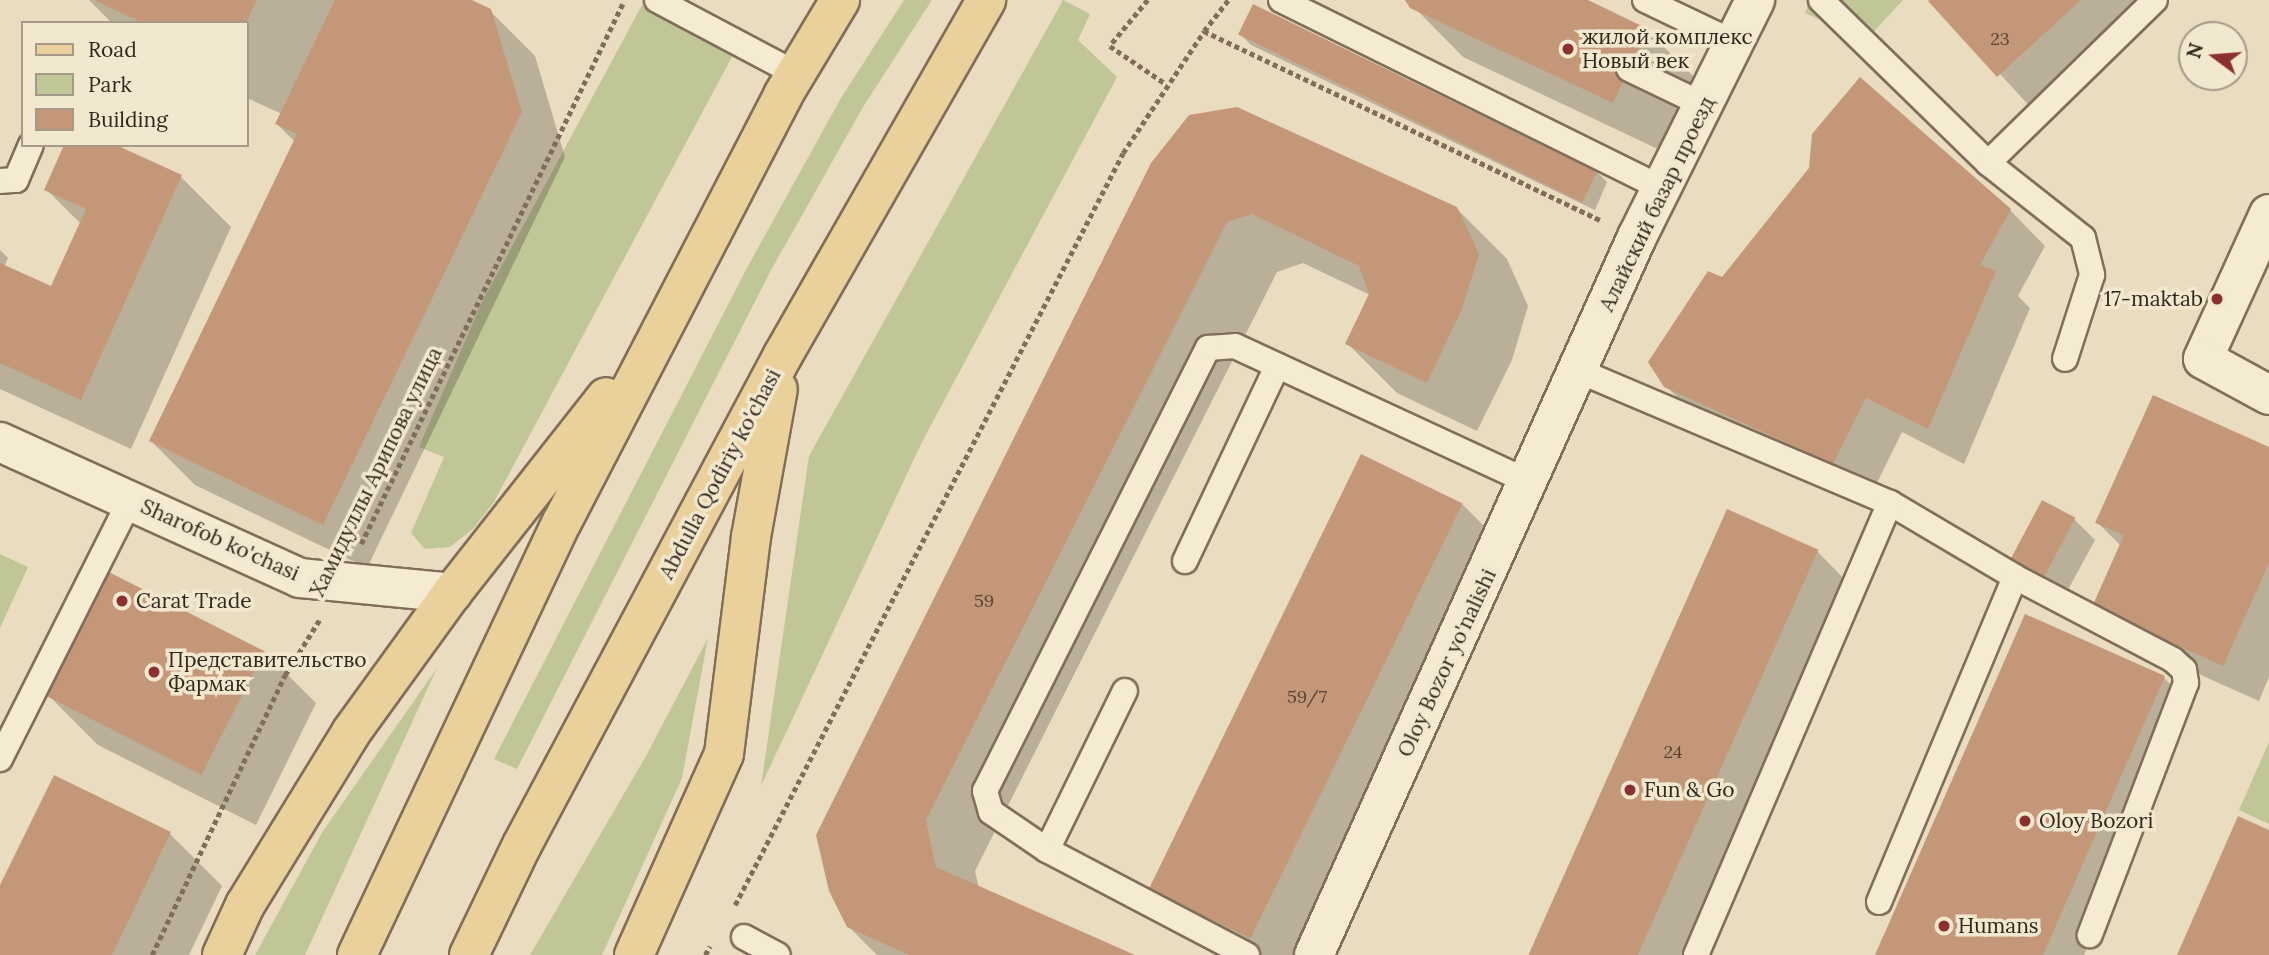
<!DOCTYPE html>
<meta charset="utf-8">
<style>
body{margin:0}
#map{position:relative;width:2269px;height:955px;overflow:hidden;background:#e9dcc0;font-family:Lora,serif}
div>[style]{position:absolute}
.green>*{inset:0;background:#c1c696}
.shadow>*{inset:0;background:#0003}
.building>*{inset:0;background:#c59779;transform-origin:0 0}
.path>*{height:4.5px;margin-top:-2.25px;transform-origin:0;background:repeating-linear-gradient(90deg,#816e5a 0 5px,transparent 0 8.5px)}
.roads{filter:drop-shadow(2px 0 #816e5a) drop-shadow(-2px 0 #816e5a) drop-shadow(0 2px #816e5a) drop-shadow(0 -2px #816e5a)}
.lane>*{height:24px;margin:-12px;padding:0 12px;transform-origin:12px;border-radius:12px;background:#f5ead2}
.street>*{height:38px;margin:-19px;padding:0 19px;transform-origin:19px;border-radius:19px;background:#f5ead2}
.primary>*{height:38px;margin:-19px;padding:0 19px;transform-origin:19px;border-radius:19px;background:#ead09a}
.dots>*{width:19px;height:19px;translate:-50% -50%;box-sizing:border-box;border:4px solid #f2e7cf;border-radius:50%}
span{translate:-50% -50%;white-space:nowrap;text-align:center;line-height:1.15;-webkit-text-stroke:7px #f2e7cf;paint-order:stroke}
.number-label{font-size:18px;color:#574334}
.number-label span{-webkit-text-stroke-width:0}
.poi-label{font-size:21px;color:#32271d}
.left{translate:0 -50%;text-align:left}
.right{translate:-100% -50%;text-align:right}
.street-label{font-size:21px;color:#32271d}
.legend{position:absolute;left:21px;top:21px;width:228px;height:126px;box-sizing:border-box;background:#f2e7cf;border:2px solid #a59a88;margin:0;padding:9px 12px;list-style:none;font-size:21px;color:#32271d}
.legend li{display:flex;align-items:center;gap:14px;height:35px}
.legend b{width:35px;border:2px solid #a59a88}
.north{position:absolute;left:2178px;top:21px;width:70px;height:70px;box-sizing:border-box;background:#f2e7cf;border:2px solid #a59a88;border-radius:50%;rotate:286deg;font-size:19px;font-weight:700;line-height:28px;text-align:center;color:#32271d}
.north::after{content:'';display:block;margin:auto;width:24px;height:32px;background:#8b2f31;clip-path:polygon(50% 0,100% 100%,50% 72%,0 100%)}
</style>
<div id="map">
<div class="green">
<div style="clip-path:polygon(904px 0,932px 0,863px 107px,770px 272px,517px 769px,494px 759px,748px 266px,841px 98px)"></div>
<div style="clip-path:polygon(1063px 0,1090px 14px,1078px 40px,1117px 77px,921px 444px,761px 786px,809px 456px)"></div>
<div style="clip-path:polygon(1811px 0,1903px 0,1866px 40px,1805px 13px)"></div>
<div style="clip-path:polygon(642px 5px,734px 53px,494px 502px,473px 529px,450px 547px,425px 549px,411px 533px,444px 457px,419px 447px,482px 302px)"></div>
<div style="clip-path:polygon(0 554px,28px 567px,0 628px)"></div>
<div style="clip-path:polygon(708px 638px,682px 778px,602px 955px,530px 955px,646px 756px)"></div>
<div style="clip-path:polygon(437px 668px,305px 955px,255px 955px,323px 831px)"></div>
<div style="clip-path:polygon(2269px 742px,2269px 824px,2239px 810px)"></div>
</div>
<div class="shadow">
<div style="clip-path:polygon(89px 0,468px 0,490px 11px,535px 56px,565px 157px,367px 568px,195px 485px,151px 441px,295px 142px,277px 124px,282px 114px,247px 98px,247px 23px,112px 23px)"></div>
<div style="clip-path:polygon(1407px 0,1584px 0,1647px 30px,1697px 80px,1664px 152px,1463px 57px)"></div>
<div style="clip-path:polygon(1932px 0,2155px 0,2034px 111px)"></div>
<div style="clip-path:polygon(1241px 35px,1597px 172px,1607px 182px,1595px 210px,1251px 45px)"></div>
<div style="clip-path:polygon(1153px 164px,1456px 208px,1507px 259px,1528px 306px,1512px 360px,1477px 431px,1397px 393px,1347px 343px,1370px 295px,1303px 263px,1277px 272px,975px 871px,979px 888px,1131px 955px,877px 955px,848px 926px)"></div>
<div style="clip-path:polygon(181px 177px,231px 227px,131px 449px,0 389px,0 250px,8px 258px,4px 267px,52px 289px,81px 224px,46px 189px)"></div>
<div style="clip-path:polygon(2010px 210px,2045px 246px,2018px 296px,2030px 308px,1964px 464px,1902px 432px,1869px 499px,1702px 422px,1666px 386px,1722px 279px)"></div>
<div style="clip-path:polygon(2269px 449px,2269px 677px,2259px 701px,2129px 643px,2121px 546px,2097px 522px)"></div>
<div style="clip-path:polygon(2043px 502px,2075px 520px,2095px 540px,2063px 599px,2031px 581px)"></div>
<div style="clip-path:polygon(1462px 504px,1506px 548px,1311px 955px,1241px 955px,1198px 935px,1154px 890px)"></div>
<div style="clip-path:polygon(1817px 551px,1852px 587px,1688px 955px,1530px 955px)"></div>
<div style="clip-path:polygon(2026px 616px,2164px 678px,2193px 706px,2084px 955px,1877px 955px)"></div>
<div style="clip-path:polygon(264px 651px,316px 703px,256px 825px,98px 745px,46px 693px)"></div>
<div style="clip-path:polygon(55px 777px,170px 834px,222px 886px,189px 955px,0 955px,0 889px)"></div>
</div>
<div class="building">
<div style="clip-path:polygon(94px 0,257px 0,246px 23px,143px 23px)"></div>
<div style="clip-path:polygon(335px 0,472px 0,491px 9px,522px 112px,323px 525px,149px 441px,297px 134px,275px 124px)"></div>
<div style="clip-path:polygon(1405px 0,1588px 0,1648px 29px,1613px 103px,1410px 8px)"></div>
<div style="clip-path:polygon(2081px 0,1997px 77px,1928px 1px,1930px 0)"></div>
<div style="left:1253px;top:4px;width:383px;height:34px;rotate:26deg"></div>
<div style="clip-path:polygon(1860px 77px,2011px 209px,1980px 265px,1996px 271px,1928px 429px,1866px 398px,1833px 464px,1664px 387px,1648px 362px,1708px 271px,1722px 277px,1809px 168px,1812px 134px)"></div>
<div style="clip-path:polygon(1237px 107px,1457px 207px,1479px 254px,1462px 309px,1427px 383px,1345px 344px,1369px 294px,1359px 266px,1252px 214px,1227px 222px,926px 820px,936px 867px,1135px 955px,909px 955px,847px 927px,829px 891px,816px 835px,1151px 163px,1189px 115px)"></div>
<div style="clip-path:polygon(64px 145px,116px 145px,182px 175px,81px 400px,0 363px,0 263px,51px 286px,86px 209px,44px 190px)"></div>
<div style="clip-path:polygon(2153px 395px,2269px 447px,2269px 563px,2223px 666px,2092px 607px,2124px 535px,2095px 523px)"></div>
<div style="left:1361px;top:454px;width:113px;height:484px;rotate:26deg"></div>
<div style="left:2042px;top:500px;width:38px;height:70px;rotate:28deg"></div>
<div style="left:1727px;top:509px;width:100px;height:488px;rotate:24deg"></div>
<div style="left:105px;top:570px;width:179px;height:139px;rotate:27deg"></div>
<div style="clip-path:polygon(2025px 614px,2165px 676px,2043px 955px,1875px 955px)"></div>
<div style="clip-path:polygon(54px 775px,171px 832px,112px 955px,0 955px,0 885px)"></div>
<div style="clip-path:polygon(2238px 816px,2269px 830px,2269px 955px,2177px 955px)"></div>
</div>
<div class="path">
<div style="left:1148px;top:0;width:60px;rotate:129.6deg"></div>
<div style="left:1110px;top:46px;width:68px;rotate:34.2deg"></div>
<div style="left:1204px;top:31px;width:39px;rotate:-52deg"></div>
<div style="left:361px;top:544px;width:603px;rotate:-64.16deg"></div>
<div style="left:735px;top:905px;width:846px;rotate:-62.71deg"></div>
<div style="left:1123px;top:153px;width:146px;rotate:-56.4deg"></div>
<div style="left:1204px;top:31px;width:440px;rotate:25.5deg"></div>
<div style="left:152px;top:955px;width:310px;rotate:-64.6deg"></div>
<div style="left:285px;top:675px;width:66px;rotate:-58deg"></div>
<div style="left:705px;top:955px;width:10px;rotate:-61deg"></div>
</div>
<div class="roads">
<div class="lane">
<div style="left:657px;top:0;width:158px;rotate:27.9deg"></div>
<div style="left:1281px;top:0;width:425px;rotate:26.3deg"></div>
<div style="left:1645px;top:0;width:100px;rotate:25.5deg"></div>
<div style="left:1821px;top:0;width:233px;rotate:44.3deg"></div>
<div style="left:1988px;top:163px;width:121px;rotate:38.3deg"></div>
<div style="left:2083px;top:238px;width:38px;rotate:76deg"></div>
<div style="left:2092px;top:275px;width:88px;rotate:107.8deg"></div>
<div style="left:1629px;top:69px;width:83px;rotate:25.6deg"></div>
<div style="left:1988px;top:163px;width:233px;rotate:-44.3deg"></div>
<div style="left:0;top:181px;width:16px;rotate:-4deg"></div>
<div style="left:16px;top:180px;width:38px;rotate:-67deg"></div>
<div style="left:1579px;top:371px;width:338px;rotate:23deg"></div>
<div style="left:1890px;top:503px;width:145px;rotate:30.6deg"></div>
<div style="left:2015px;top:577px;width:178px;rotate:27.7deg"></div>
<div style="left:2173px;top:660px;width:15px;rotate:42deg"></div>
<div style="left:2184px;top:670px;width:13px;rotate:81deg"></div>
<div style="left:2186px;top:683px;width:270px;rotate:110.9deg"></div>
<div style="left:1185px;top:561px;width:216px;rotate:-64.7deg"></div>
<div style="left:0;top:759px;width:290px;rotate:-63.3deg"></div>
<div style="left:1047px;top:850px;width:177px;rotate:-63.9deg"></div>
<div style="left:1879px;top:902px;width:352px;rotate:-67.3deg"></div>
<div style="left:744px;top:937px;width:38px;rotate:28deg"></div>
<div style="left:1247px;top:955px;width:226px;rotate:-152.3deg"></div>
<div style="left:1047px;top:850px;width:68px;rotate:-145.8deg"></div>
<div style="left:991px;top:812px;width:22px;rotate:-106deg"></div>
<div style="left:985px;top:791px;width:496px;rotate:-63.3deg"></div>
<div style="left:1208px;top:348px;width:27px;rotate:-4deg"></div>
<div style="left:1235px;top:346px;width:325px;rotate:24.8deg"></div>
<div style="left:1696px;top:955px;width:492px;rotate:-66.8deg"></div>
</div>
<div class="street">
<div style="left:2269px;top:214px;width:159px;rotate:114.5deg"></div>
<div style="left:2203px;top:359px;width:75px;rotate:28.6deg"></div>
<div style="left:0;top:442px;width:329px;rotate:24.4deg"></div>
<div style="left:300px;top:578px;width:153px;rotate:5.6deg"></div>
<div style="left:1314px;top:955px;width:787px;rotate:-65.78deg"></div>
<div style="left:1637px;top:237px;width:265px;rotate:-63.5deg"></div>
</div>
<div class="primary">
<div style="left:222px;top:955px;width:55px;rotate:-65.3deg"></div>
<div style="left:245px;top:905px;width:204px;rotate:-58.4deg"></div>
<div style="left:352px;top:731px;width:170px;rotate:-54.1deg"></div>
<div style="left:452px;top:593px;width:249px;rotate:-51.8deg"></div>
<div style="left:357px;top:955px;width:479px;rotate:-64.7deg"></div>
<div style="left:562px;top:522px;width:481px;rotate:-62.6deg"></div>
<div style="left:783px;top:95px;width:111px;rotate:-59deg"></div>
<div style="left:469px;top:955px;width:122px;rotate:-64.3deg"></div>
<div style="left:522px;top:845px;width:555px;rotate:-61.96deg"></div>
<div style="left:783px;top:355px;width:409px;rotate:-60.2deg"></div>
<div style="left:634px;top:955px;width:220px;rotate:-65.9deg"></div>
<div style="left:724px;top:754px;width:219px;rotate:-82.9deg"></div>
<div style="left:751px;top:537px;width:150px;rotate:-79.7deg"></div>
</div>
</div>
<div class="dots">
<div style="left:1568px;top:49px;background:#8b2f31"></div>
<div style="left:2217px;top:299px;background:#8b2f31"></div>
<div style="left:122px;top:601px;background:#8b2f31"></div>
<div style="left:154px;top:672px;background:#8b2f31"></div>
<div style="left:1630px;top:790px;background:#8b2f31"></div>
<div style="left:2025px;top:821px;background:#8b2f31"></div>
<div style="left:1944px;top:926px;background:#8b2f31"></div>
</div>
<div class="number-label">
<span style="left:2000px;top:39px">23</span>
<span style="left:984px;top:601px">59</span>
<span style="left:1307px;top:697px">59/7</span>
<span style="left:1673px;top:752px">24</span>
</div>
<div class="poi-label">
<span class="left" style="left:1582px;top:49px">жилой комплекс<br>Новый век</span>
<span class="right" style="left:2203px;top:299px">17-maktab</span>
<span class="left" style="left:136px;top:601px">Carat Trade</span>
<span class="left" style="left:168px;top:672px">Представительство<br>Фармак</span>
<span class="left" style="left:1644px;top:790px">Fun &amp; Go</span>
<span class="left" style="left:2039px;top:821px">Oloy Bozori</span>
<span class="left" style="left:1958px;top:926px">Humans</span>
</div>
<div class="street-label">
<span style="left:1657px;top:204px;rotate:-64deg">Алайский базар проезд</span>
<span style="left:376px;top:472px;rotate:-64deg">Хамидуллы Арипова улица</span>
<span style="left:720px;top:474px;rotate:-62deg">Abdulla Qodiriy ko'chasi</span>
<span style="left:220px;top:540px;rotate:24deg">Sharofob ko'chasi</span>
<span style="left:1447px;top:663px;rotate:-65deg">Oloy Bozor yo'nalishi</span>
</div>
<ul class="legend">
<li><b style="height:9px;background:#ead09a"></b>Road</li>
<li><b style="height:19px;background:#c1c696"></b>Park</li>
<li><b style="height:19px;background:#c59779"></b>Building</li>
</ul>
<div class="north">N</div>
</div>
